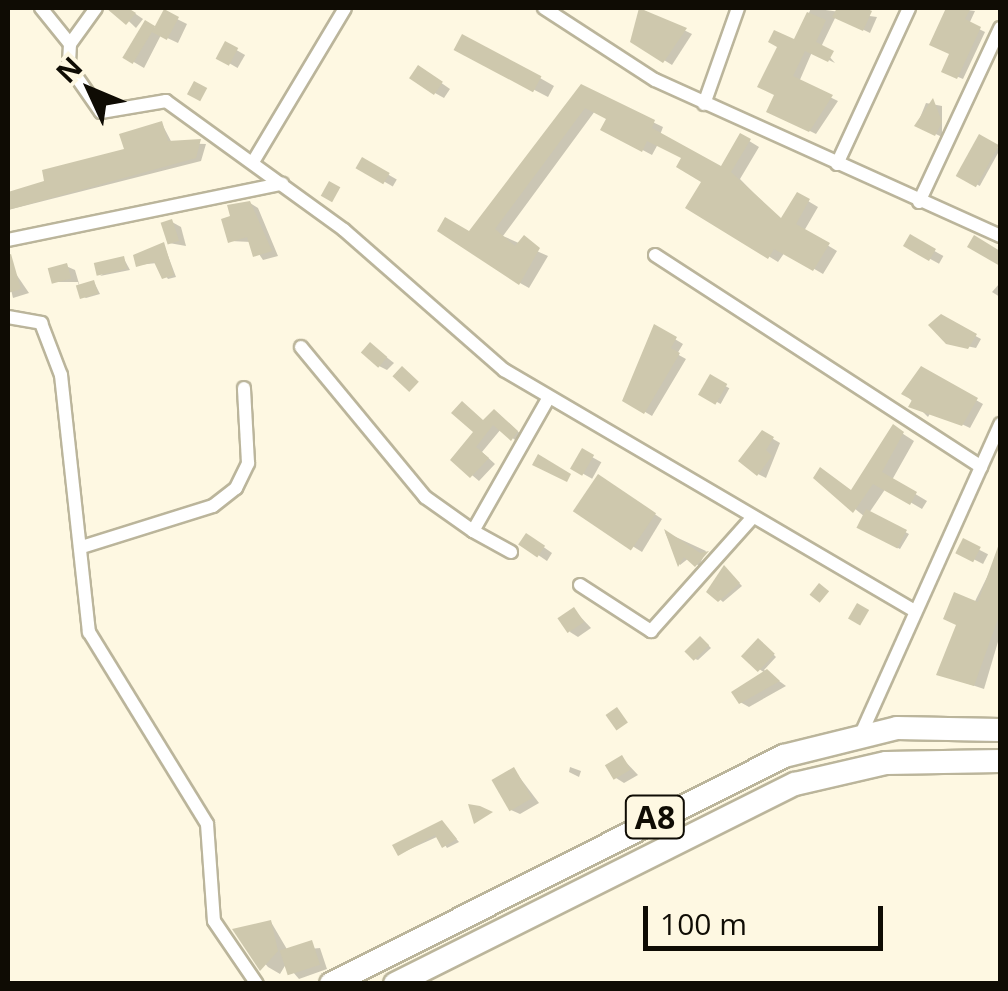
<!DOCTYPE html>
<style>
body{margin:0}
#map{position:relative;width:1008px;height:991px;overflow:hidden;background:#fef8e2;font-family:"Open Sans",sans-serif}
div>[style]{position:absolute}
.shadow>*{inset:0;background:#0003;transform-origin:0 0}
.building>*{inset:0;background:#cec8ad;transform-origin:0 0}
.roads{filter:drop-shadow(2px 0 #bbb59b) drop-shadow(-2px 0 #bbb59b) drop-shadow(0 2px #bbb59b) drop-shadow(0 -2px #bbb59b)}
.street>*{height:12px;margin:-6px;padding:0 6px;transform-origin:6px;border-radius:6px;background:#fff}
.highway>*{height:22px;margin:-11px;padding:0 11px;transform-origin:11px;border-radius:11px;background:#fff}
span{translate:-50% -50%;white-space:nowrap;text-align:center;line-height:1.15;-webkit-text-stroke:8px #fef8e2;paint-order:stroke}
.shield-label span{padding:2px 8px;background:#fef8e2;border:2px solid;border-radius:8px;-webkit-text-stroke-width:0}
.shield-label{font-size:32px;color:#0f0c04;font-weight:700}
.frame{position:absolute;inset:0;border:10px solid #0f0c04;pointer-events:none}
.north{position:absolute;left:40px;top:40px;width:100px;height:100px;-webkit-text-stroke:8px #fef8e2;paint-order:stroke;rotate:314deg;font-size:28px;font-weight:700;line-height:40px;text-align:center;color:#0f0c04}
.north::after{content:'';display:block;margin:auto;width:35px;height:45px;background:#0f0c04;clip-path:polygon(50% 0,100% 100%,50% 72%,0 100%)}
.scale{position:absolute;left:643px;top:906px;width:240px;height:45px;box-sizing:border-box;border:5px solid #0f0c04;border-top:0;padding-left:12px;font-size:30px;line-height:35px;white-space:nowrap;color:#0f0c04;-webkit-text-stroke:8px #fef8e2;paint-order:stroke}
</style>
<div id="map">
<div class="shadow">
<div style="clip-path:polygon(115px 8px,127px 8px,143px 19px,136px 28px)"></div>
<div style="clip-path:polygon(811px 8px,877px 17px,870px 33px,836px 16px,821px 47px,835px 63px,812px 52px,799px 82px,838px 101px,816px 134px,769px 111px)"></div>
<div style="clip-path:polygon(948px 8px,975px 11px,969px 24px,985px 32px,963px 79px,944px 71px,952px 54px,932px 44px)"></div>
<div style="clip-path:polygon(641px 9px,692px 34px,672px 65px,633px 41px)"></div>
<div style="clip-path:polygon(165px 13px,187px 24px,178px 43px,161px 35px,144px 68px,127px 58px,146px 23px,157px 30px)"></div>
<div style="left:226px;top:44px;width:22px;height:15px;rotate:30deg"></div>
<div style="clip-path:polygon(471px 57px,540px 78px,554px 86px,548px 97px)"></div>
<div style="clip-path:polygon(427px 73px,450px 89px,444px 98px,435px 93px)"></div>
<div style="clip-path:polygon(582px 88px,663px 127px,660px 135px,722px 169px,741px 136px,759px 147px,740px 179px,782px 222px,798px 195px,818px 207px,804px 231px,837px 251px,823px 274px,785px 252px,778px 262px,689px 207px,704px 181px,685px 158px,658px 144px,652px 155px,603px 129px,609px 118px,595px 111px,503px 236px,548px 256px,529px 288px,520px 283px,470px 234px)"></div>
<div style="clip-path:polygon(926px 103px,942px 106px,942px 137px,917px 125px)"></div>
<div style="clip-path:polygon(162px 124px,172px 143px,206px 144px,201px 161px,8px 210px,8px 195px,127px 151px)"></div>
<div style="left:980px;top:138px;width:23px;height:42px;rotate:29deg"></div>
<div style="left:363px;top:160px;width:39px;height:8px;rotate:30deg"></div>
<div style="clip-path:polygon(250px 203px,258px 208px,278px 256px,263px 260px,251px 242px,230px 241px)"></div>
<div style="clip-path:polygon(172px 222px,181px 227px,186px 246px,169px 243px)"></div>
<div style="left:911px;top:238px;width:37px;height:9px;rotate:29deg"></div>
<div style="clip-path:polygon(164px 245px,176px 277px,168px 279px,157px 263px,138px 265px)"></div>
<div style="clip-path:polygon(124px 259px,130px 270px,100px 276px)"></div>
<div style="clip-path:polygon(66px 266px,75px 270px,80px 287px,94px 282px,100px 294px,86px 298px,82px 296px,78px 282px,54px 282px)"></div>
<div style="clip-path:polygon(16px 274px,29px 293px,13px 298px,8px 277px)"></div>
<div style="clip-path:polygon(999px 284px,1000px 285px,1000px 297px,992px 292px)"></div>
<div style="clip-path:polygon(941px 317px,981px 339px,976px 348px,947px 342px)"></div>
<div style="clip-path:polygon(655px 327px,683px 344px,677px 354px,686px 359px,652px 416px,625px 400px)"></div>
<div style="clip-path:polygon(371px 345px,394px 363px,387px 370px,379px 366px)"></div>
<div style="clip-path:polygon(921px 369px,983px 404px,970px 428px,932px 410px,928px 417px,904px 393px)"></div>
<div style="left:711px;top:378px;width:21px;height:18px;rotate:29deg"></div>
<div style="clip-path:polygon(502px 417px,524px 437px,519px 443px,501px 429px,482px 452px,495px 464px,479px 481px,454px 460px,485px 422px)"></div>
<div style="clip-path:polygon(894px 428px,914px 441px,892px 480px,927px 501px,922px 509px,886px 488px,869px 513px,909px 534px,900px 549px,860px 527px,865px 517px,816px 477px,852px 492px)"></div>
<div style="clip-path:polygon(763px 433px,780px 443px,766px 478px,758px 474px)"></div>
<div style="left:583px;top:452px;width:21px;height:19px;rotate:29deg"></div>
<div style="clip-path:polygon(607px 482px,662px 519px,642px 552px,579px 513px)"></div>
<div style="clip-path:polygon(665px 532px,706px 551px,699px 566px,689px 558px,680px 565px)"></div>
<div style="clip-path:polygon(535px 541px,552px 553px,547px 561px,522px 544px)"></div>
<div style="left:964px;top:542px;width:27px;height:11px;rotate:27deg"></div>
<div style="clip-path:polygon(993px 565px,1000px 568px,1000px 635px,984px 689px,939px 674px)"></div>
<div style="clip-path:polygon(727px 570px,742px 586px,723px 602px,710px 591px)"></div>
<div style="clip-path:polygon(574px 610px,591px 628px,578px 637px,570px 632px)"></div>
<div style="clip-path:polygon(704px 641px,711px 648px,698px 660px,695px 659px)"></div>
<div style="clip-path:polygon(762px 643px,776px 657px,764px 670px,786px 686px,749px 707px,740px 702px,765px 673px,759px 669px)"></div>
<div style="clip-path:polygon(622px 758px,638px 775px,624px 783px,616px 778px)"></div>
<div style="clip-path:polygon(570px 767px,581px 771px,579px 777px,569px 772px)"></div>
<div style="clip-path:polygon(514px 770px,539px 803px,520px 814px,511px 810px)"></div>
<div style="clip-path:polygon(442px 822px,459px 842px,447px 848px,439px 836px,399px 854px)"></div>
<div style="clip-path:polygon(271px 922px,288px 951px,320px 948px,327px 969px,299px 979px,286px 964px,280px 974px,268px 967px,236px 931px)"></div>
</div>
<div class="building">
<div style="clip-path:polygon(106px 8px,128px 8px,136px 13px,126px 25px)"></div>
<div style="clip-path:polygon(639px 8px,687px 28px,663px 63px,630px 42px)"></div>
<div style="clip-path:polygon(837px 8px,865px 8px,872px 11px,863px 31px,832px 17px)"></div>
<div style="clip-path:polygon(946px 8px,971px 8px,965px 19px,981px 27px,957px 79px,941px 72px,949px 54px,929px 45px)"></div>
<div style="left:164px;top:9px;width:17px;height:26px;rotate:28deg"></div>
<div style="clip-path:polygon(807px 12px,826px 20px,816px 42px,834px 51px,828px 62px,805px 51px,793px 76px,833px 95px,809px 132px,766px 112px,774px 95px,757px 87px,777px 47px,768px 42px,774px 30px,794px 39px)"></div>
<div style="left:145px;top:20px;width:12px;height:44px;rotate:31deg"></div>
<div style="left:462px;top:34px;width:90px;height:18px;rotate:28deg"></div>
<div style="left:225px;top:41px;width:15px;height:20px;rotate:28deg"></div>
<div style="left:418px;top:65px;width:30px;height:16px;rotate:34deg"></div>
<div style="left:194px;top:81px;width:15px;height:15px;rotate:28deg"></div>
<div style="clip-path:polygon(581px 84px,655px 120px,652px 128px,721px 166px,740px 133px,751px 139px,731px 172px,781px 218px,797px 192px,810px 199px,796px 224px,830px 243px,813px 271px,774px 249px,768px 259px,685px 208px,701px 182px,676px 167px,681px 158px,647px 141px,642px 152px,600px 130px,606px 119px,585px 108px,495px 229px,515px 246px,524px 235px,540px 248px,519px 285px,437px 231px,445px 217px,469px 231px)"></div>
<div style="clip-path:polygon(933px 98px,942px 122px,935px 136px,914px 126px)"></div>
<div style="clip-path:polygon(162px 121px,168px 141px,201px 139px,196px 158px,8px 210px,8px 192px,44px 181px,42px 170px,124px 149px,119px 134px)"></div>
<div style="left:979px;top:134px;width:23px;height:48px;rotate:29deg"></div>
<div style="left:362px;top:157px;width:32px;height:13px;rotate:30deg"></div>
<div style="left:329px;top:181px;width:13px;height:17px;rotate:29deg"></div>
<div style="clip-path:polygon(250px 201px,272px 251px,253px 257px,247px 237px,228px 243px,221px 219px,230px 216px,227px 205px)"></div>
<div style="left:172px;top:219px;width:23px;height:12px;rotate:72deg"></div>
<div style="left:910px;top:234px;width:30px;height:14px;rotate:30deg"></div>
<div style="clip-path:polygon(974px 235px,1000px 251px,1000px 266px,967px 247px)"></div>
<div style="clip-path:polygon(164px 242px,174px 275px,162px 279px,154px 262px,136px 267px,133px 255px)"></div>
<div style="clip-path:polygon(11px 254px,21px 289px,8px 293px,8px 255px)"></div>
<div style="left:124px;top:256px;width:13px;height:31px;rotate:77deg"></div>
<div style="left:67px;top:263px;width:16px;height:20px;rotate:75deg"></div>
<div style="left:94px;top:280px;width:14px;height:19px;rotate:73deg"></div>
<div style="clip-path:polygon(941px 314px,977px 334px,968px 349px,946px 344px,928px 325px)"></div>
<div style="clip-path:polygon(654px 324px,677px 337px,671px 348px,680px 353px,644px 414px,622px 401px)"></div>
<div style="left:370px;top:342px;width:23px;height:14px;rotate:41deg"></div>
<div style="left:402px;top:366px;width:23px;height:14px;rotate:43deg"></div>
<div style="clip-path:polygon(921px 366px,978px 398px,962px 426px,908px 407px,912px 400px,901px 394px)"></div>
<div style="left:710px;top:374px;width:20px;height:24px;rotate:30deg"></div>
<div style="clip-path:polygon(462px 401px,483px 420px,494px 409px,518px 431px,511px 441px,493px 425px,476px 447px,489px 458px,470px 478px,450px 460px,473px 432px,451px 413px)"></div>
<div style="clip-path:polygon(893px 424px,904px 432px,882px 472px,917px 492px,910px 505px,873px 484px,853px 513px,813px 478px,820px 467px,851px 490px)"></div>
<div style="clip-path:polygon(762px 430px,774px 437px,766px 450px,772px 456px,757px 476px,738px 461px)"></div>
<div style="left:582px;top:448px;width:14px;height:24px;rotate:30deg"></div>
<div style="clip-path:polygon(538px 454px,571px 474px,567px 482px,532px 465px)"></div>
<div style="left:598px;top:474px;width:70px;height:45px;rotate:34deg"></div>
<div style="left:866px;top:509px;width:46px;height:21px;rotate:27deg"></div>
<div style="clip-path:polygon(664px 529px,700px 553px,709px 551px,695px 567px,684px 557px,678px 567px)"></div>
<div style="left:526px;top:533px;width:23px;height:14px;rotate:34deg"></div>
<div style="left:963px;top:538px;width:20px;height:17px;rotate:27deg"></div>
<div style="clip-path:polygon(1000px 541px,1000px 613px,974px 686px,936px 675px,956px 625px,943px 619px,954px 592px,978px 602px)"></div>
<div style="clip-path:polygon(724px 565px,740px 583px,718px 602px,706px 592px)"></div>
<div style="left:819px;top:583px;width:13px;height:15px;rotate:39deg"></div>
<div style="left:857px;top:603px;width:14px;height:18px;rotate:30deg"></div>
<div style="left:574px;top:607px;width:18px;height:20px;rotate:56deg"></div>
<div style="left:700px;top:636px;width:13px;height:22px;rotate:45deg"></div>
<div style="left:758px;top:638px;width:23px;height:25px;rotate:43deg"></div>
<div style="clip-path:polygon(767px 669px,780px 681px,739px 704px,731px 692px)"></div>
<div style="left:617px;top:707px;width:19px;height:14px;rotate:55deg"></div>
<div style="left:622px;top:755px;width:17px;height:20px;rotate:59deg"></div>
<div style="left:514px;top:767px;width:36px;height:26px;rotate:60deg"></div>
<div style="clip-path:polygon(468px 804px,480px 806px,493px 812px,474px 824px)"></div>
<div style="clip-path:polygon(442px 820px,457px 839px,442px 848px,435px 835px,398px 856px,392px 845px)"></div>
<div style="clip-path:polygon(271px 920px,278px 951px,260px 971px,232px 929px)"></div>
<div style="left:312px;top:940px;width:26px;height:34px;rotate:72deg"></div>
</div>
<div class="roads">
<div class="street">
<div style="left:41px;top:8px;width:46px;rotate:51.1deg"></div>
<div style="left:96px;top:8px;width:44px;rotate:125.8deg"></div>
<div style="left:70px;top:44px;width:22px;rotate:93deg"></div>
<div style="left:69px;top:66px;width:56px;rotate:55.2deg"></div>
<div style="left:101px;top:112px;width:66px;rotate:-9.6deg"></div>
<div style="left:166px;top:101px;width:220px;rotate:35.9deg"></div>
<div style="left:344px;top:230px;width:213px;rotate:41.2deg"></div>
<div style="left:504px;top:370px;width:476px;rotate:30.4deg"></div>
<div style="left:544px;top:8px;width:132px;rotate:33deg"></div>
<div style="left:655px;top:80px;width:379px;rotate:24.3deg"></div>
<div style="left:704px;top:104px;width:102px;rotate:-70.5deg"></div>
<div style="left:253px;top:162px;width:179px;rotate:-59.1deg"></div>
<div style="left:837px;top:164px;width:172px;rotate:-65.2deg"></div>
<div style="left:919px;top:202px;width:192px;rotate:-65deg"></div>
<div style="left:8px;top:240px;width:280px;rotate:-11.6deg"></div>
<div style="left:655px;top:255px;width:389px;rotate:33deg"></div>
<div style="left:8px;top:317px;width:34px;rotate:10deg"></div>
<div style="left:41px;top:323px;width:56px;rotate:69deg"></div>
<div style="left:61px;top:375px;width:259px;rotate:83.8deg"></div>
<div style="left:89px;top:632px;width:225px;rotate:58.4deg"></div>
<div style="left:207px;top:824px;width:97px;rotate:85.9deg"></div>
<div style="left:214px;top:921px;width:76px;rotate:55.7deg"></div>
<div style="left:301px;top:347px;width:195px;rotate:50.4deg"></div>
<div style="left:425px;top:497px;width:59px;rotate:35.3deg"></div>
<div style="left:85px;top:546px;width:134px;rotate:-17.4deg"></div>
<div style="left:213px;top:506px;width:29px;rotate:-38deg"></div>
<div style="left:236px;top:488px;width:28px;rotate:-64deg"></div>
<div style="left:248px;top:463px;width:75px;rotate:-93.1deg"></div>
<div style="left:511px;top:552px;width:43px;rotate:-151.1deg"></div>
<div style="left:473px;top:531px;width:152px;rotate:-60.4deg"></div>
<div style="left:580px;top:585px;width:85px;rotate:32.9deg"></div>
<div style="left:651px;top:631px;width:153px;rotate:-48.2deg"></div>
<div style="left:861px;top:734px;width:340px;rotate:-65.8deg"></div>
</div>
<div class="highway">
<div style="left:331px;top:984px;width:507px;rotate:-26.72deg"></div>
<div style="left:784px;top:756px;width:116px;rotate:-13.9deg"></div>
<div style="left:897px;top:728px;width:103px;rotate:1.1deg"></div>
<div style="left:395px;top:984px;width:447px;rotate:-26.6deg"></div>
<div style="left:795px;top:784px;width:93px;rotate:-13deg"></div>
<div style="left:886px;top:763px;width:114px;rotate:-1deg"></div>
</div>
</div>
<div class="shield-label">
<span style="left:655px;top:817px">A8</span>
</div>
<div class="frame"></div>
<div class="north">N</div>
<div class="scale">100 m</div>
</div>
